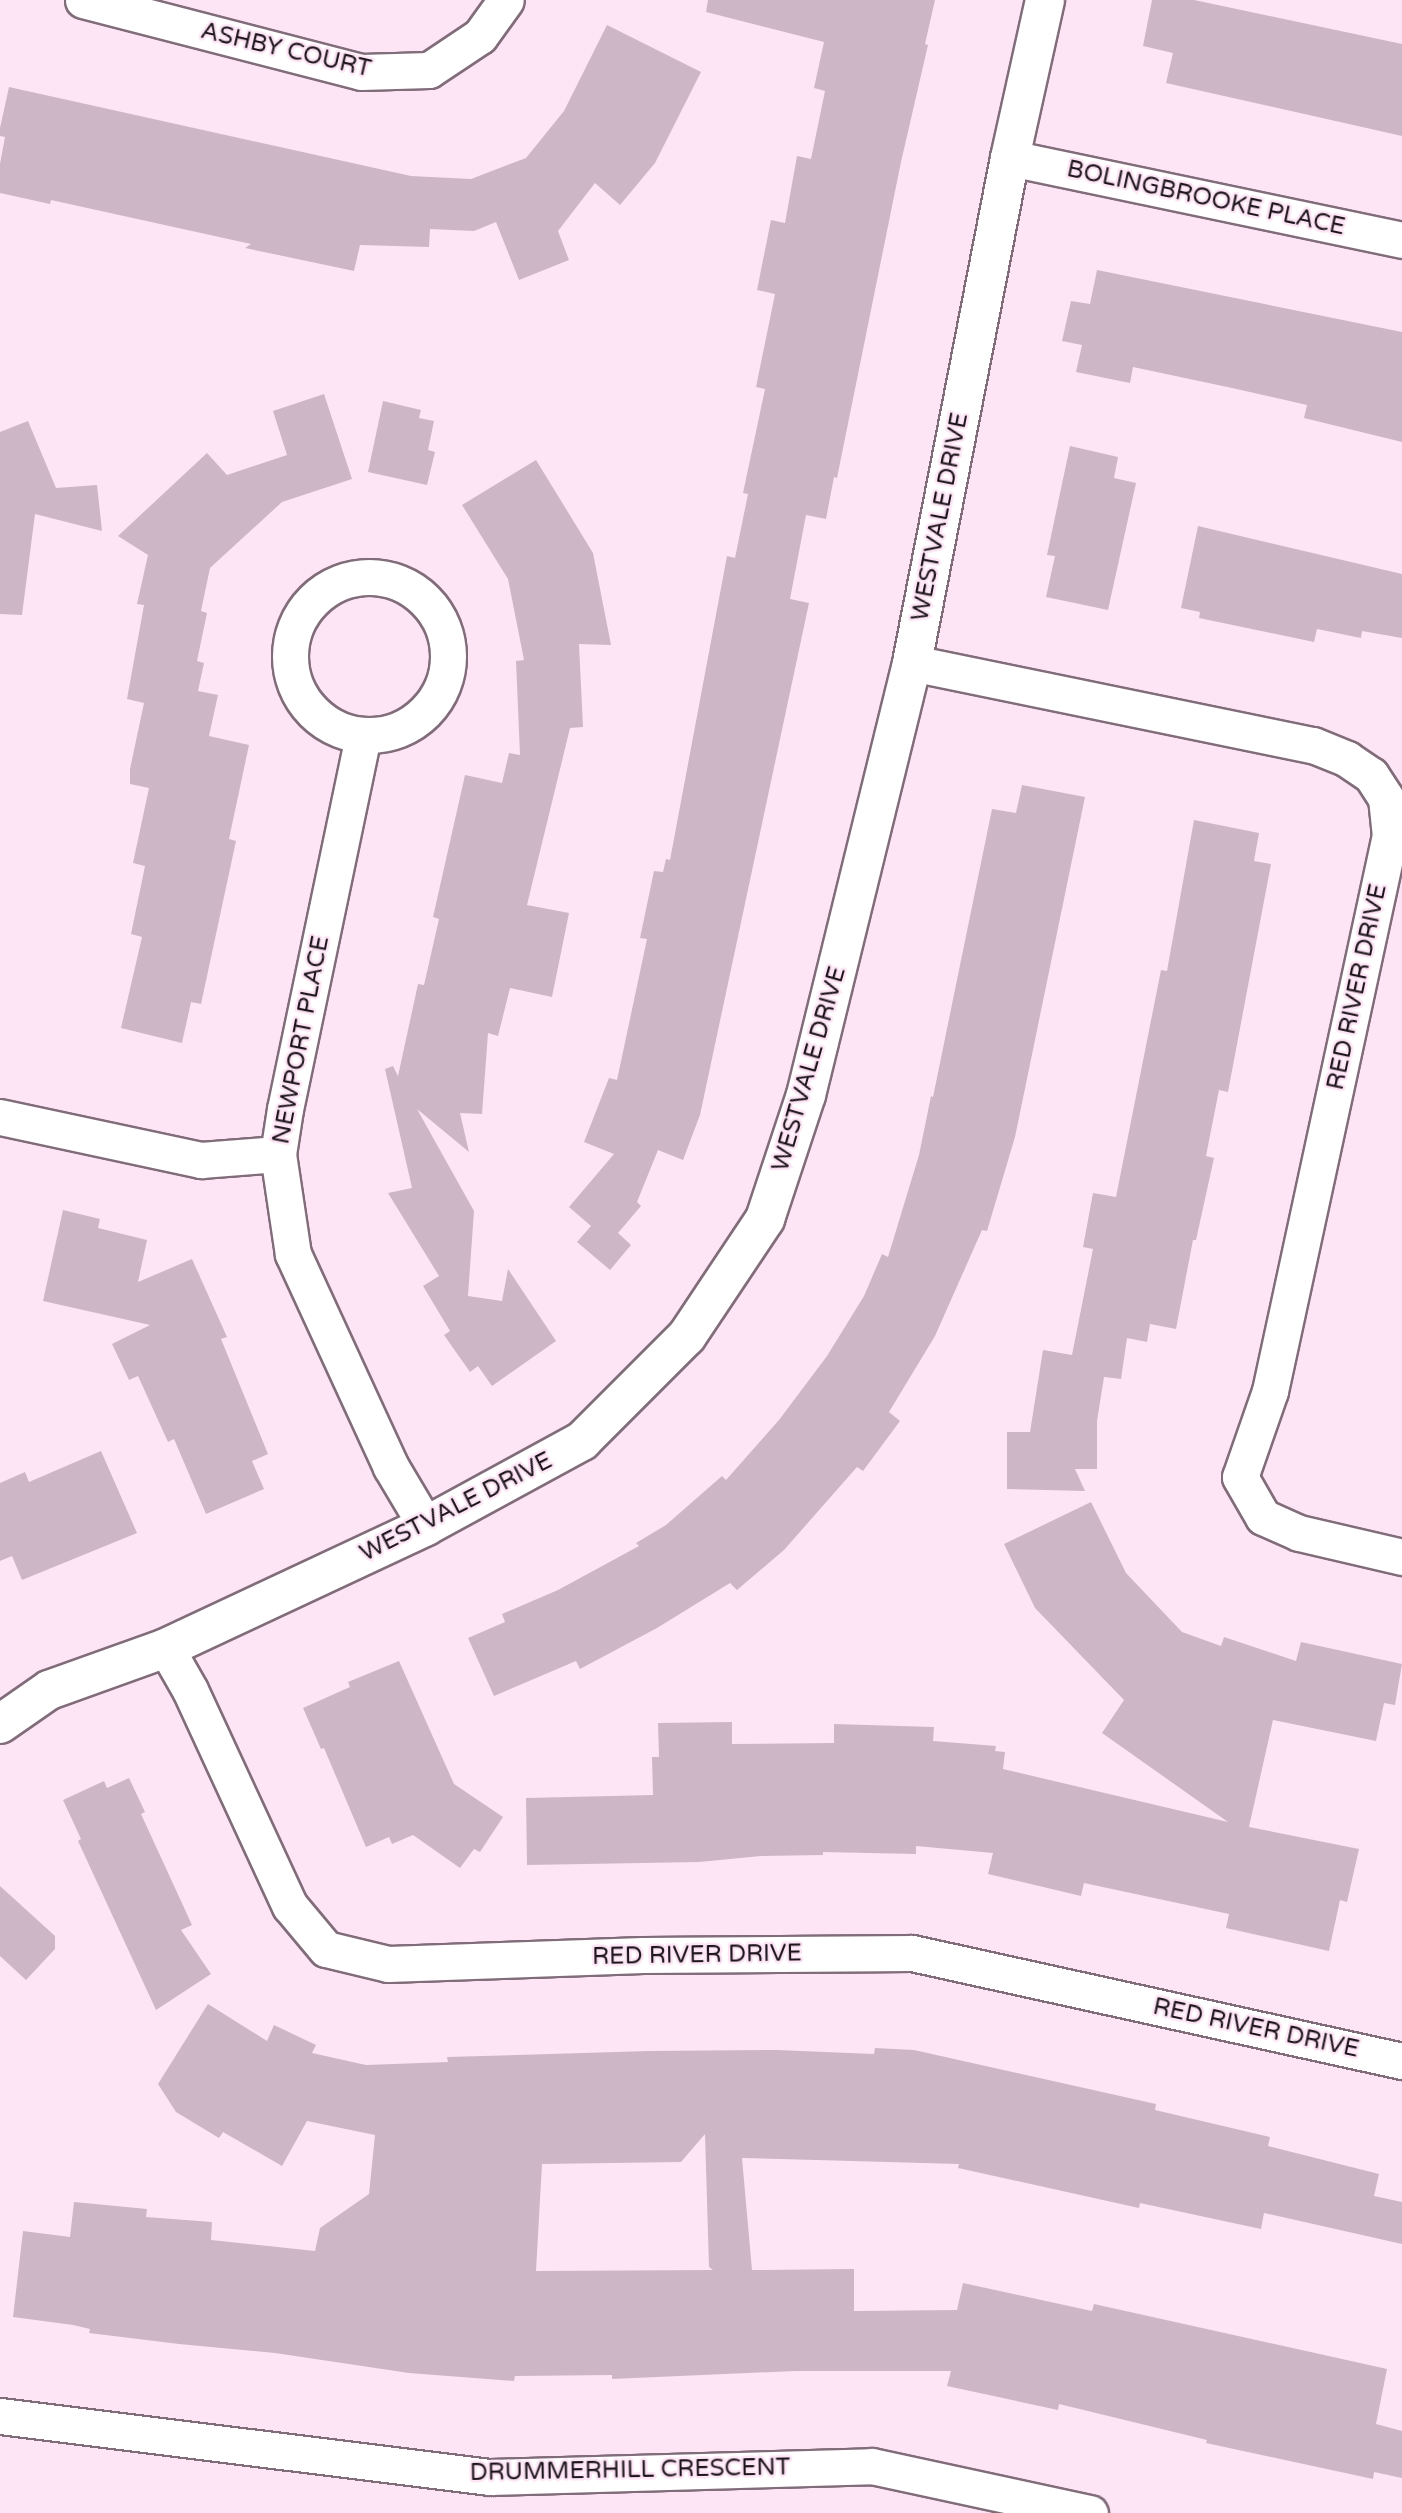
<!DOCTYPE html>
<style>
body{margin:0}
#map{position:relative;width:1402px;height:2513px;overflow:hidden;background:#fde5f5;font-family:"Varela Round",sans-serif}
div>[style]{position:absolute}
.building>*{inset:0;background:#cdb7c6}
.roads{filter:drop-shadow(2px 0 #816c7a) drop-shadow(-2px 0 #816c7a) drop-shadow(0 2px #816c7a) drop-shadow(0 -2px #816c7a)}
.minor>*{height:35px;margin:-17.5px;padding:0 17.5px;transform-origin:17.5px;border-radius:17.5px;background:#fff}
.minor>.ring{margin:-17.5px;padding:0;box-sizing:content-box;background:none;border:35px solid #fff;border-radius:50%}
.tertiary>*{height:38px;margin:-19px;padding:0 19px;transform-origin:19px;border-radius:19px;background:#fff}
span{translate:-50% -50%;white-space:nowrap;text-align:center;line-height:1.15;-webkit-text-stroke:5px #fde5f5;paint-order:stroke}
.street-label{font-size:24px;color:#1d151b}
</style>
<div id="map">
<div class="building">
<div style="clip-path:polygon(708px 0,935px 0,925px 44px,928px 45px,901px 162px,837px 478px,834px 477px,826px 519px,806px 515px,790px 599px,809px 603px,700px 1115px,683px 1160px,658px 1150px,637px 1202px,641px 1206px,618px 1233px,631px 1245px,610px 1270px,577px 1242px,591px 1226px,569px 1207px,614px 1154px,584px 1142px,609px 1078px,617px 1080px,647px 939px,640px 938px,654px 871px,663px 872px,666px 859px,670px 860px,727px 556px,735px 558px,748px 494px,743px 493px,765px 389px,756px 387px,775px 294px,757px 290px,771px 220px,785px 223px,797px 156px,811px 159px,825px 91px,814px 88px,824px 42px,706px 12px)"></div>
<div style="clip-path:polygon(1152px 0,1194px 0,1402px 44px,1402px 136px,1166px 83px,1173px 53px,1143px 46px)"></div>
<div style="clip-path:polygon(607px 25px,701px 72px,655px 163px,620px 205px,595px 183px,558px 231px,569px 260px,519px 280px,496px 222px,474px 231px,430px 229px,429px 247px,360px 245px,354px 271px,245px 248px,251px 244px,51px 200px,50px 204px,0 193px,0 164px,5px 137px,0 136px,0 128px,9px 87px,411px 176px,471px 179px,526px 158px,564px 111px)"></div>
<div style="clip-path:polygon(1097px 270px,1402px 332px,1402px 442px,1304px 418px,1307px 405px,1232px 388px,1133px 367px,1130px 383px,1076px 372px,1082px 345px,1062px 341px,1071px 301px,1090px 304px)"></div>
<div style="clip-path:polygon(324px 394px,352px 479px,282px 502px,210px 568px,201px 611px,207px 613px,197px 661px,204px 663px,198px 691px,218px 695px,209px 736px,249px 745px,229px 839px,236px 841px,201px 1004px,191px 1002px,182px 1043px,121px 1028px,142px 937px,131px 934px,145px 866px,133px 863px,149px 788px,130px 784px,130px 769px,144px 703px,127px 699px,144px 605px,137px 604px,148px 555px,118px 536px,207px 453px,227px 475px,287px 455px,273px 411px)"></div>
<div style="clip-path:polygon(383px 401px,421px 410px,419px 418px,434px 421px,428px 450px,435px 452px,427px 485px,368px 472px)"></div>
<div style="clip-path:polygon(28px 421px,56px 488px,97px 485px,102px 531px,35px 514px,22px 615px,0 614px,0 432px)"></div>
<div style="clip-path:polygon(1070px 446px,1118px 457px,1114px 478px,1136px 483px,1108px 610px,1046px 597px,1055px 556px,1047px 555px)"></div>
<div style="clip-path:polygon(536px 460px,593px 553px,611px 645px,579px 644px,583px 727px,570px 728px,527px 905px,569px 913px,552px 997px,510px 988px,498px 1036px,488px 1033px,482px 1114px,460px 1113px,469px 1152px,417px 1109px,474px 1211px,468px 1296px,502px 1301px,508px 1269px,556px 1341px,492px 1386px,478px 1366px,470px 1372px,444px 1335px,450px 1331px,423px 1286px,439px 1276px,388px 1193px,412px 1188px,385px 1069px,393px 1066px,398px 1076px,418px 984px,424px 985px,439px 919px,433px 917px,465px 775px,502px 783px,509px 753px,520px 755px,516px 661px,524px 660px,508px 579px,462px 505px)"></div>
<div style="clip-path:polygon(1198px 526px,1402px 574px,1402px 638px,1362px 631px,1361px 638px,1317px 629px,1314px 642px,1199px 618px,1200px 612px,1181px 608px)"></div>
<div style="clip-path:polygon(1022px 785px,1085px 797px,1015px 1137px,987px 1231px,982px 1230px,935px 1336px,889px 1412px,900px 1421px,863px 1471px,857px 1467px,784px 1550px,737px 1590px,730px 1583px,657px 1628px,580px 1669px,576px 1661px,494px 1696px,468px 1638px,505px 1622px,502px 1614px,558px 1590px,639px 1546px,636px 1543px,666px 1525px,722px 1476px,726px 1480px,779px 1420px,827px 1356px,864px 1296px,882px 1254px,888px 1257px,919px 1155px,931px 1096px,933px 1097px,992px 809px,1016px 813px)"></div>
<div style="clip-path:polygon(1194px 820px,1259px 833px,1254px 861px,1271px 864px,1228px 1092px,1219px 1090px,1206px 1156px,1214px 1158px,1196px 1240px,1193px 1240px,1176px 1329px,1150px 1324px,1147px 1342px,1127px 1338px,1121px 1379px,1104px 1377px,1097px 1421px,1097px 1469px,1075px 1469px,1085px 1491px,1007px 1489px,1007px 1432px,1030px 1432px,1043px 1350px,1072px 1355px,1093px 1249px,1083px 1247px,1093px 1193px,1116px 1197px,1161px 970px,1167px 971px)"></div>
<div style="clip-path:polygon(63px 1210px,100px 1219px,98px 1228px,147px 1240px,138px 1282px,192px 1259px,227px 1337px,221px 1339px,268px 1454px,252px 1461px,264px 1489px,206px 1514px,174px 1439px,168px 1442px,138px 1376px,129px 1380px,112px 1344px,150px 1325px,43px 1301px)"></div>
<div style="clip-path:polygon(101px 1451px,137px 1533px,22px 1580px,12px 1556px,0 1561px,0 1483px,25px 1472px,29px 1482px)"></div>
<div style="clip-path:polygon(1091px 1502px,1126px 1573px,1182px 1632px,1221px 1646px,1224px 1637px,1296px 1661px,1301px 1642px,1402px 1664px,1395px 1705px,1384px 1703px,1376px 1741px,1273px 1720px,1249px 1827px,1359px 1849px,1347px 1902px,1340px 1900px,1329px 1951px,1226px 1928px,1229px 1914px,1084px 1883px,1081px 1896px,988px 1874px,993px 1853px,916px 1846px,916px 1854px,823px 1852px,823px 1855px,761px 1856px,699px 1862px,527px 1865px,526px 1798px,653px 1795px,652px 1757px,659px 1757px,658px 1723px,732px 1722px,732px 1744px,834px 1743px,834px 1724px,934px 1727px,933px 1741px,996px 1746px,995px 1751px,1005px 1752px,1003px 1769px,1228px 1822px,1102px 1733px,1124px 1700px,1035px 1608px,1004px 1544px)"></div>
<div style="clip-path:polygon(399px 1661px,454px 1784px,503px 1817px,480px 1852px,474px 1849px,460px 1868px,413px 1835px,392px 1844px,389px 1837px,366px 1847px,324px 1748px,321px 1749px,303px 1708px,350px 1687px,348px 1682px)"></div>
<div style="clip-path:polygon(129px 1778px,145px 1812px,141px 1814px,192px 1925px,181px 1930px,211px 1974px,156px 2010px,78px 1841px,81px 1839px,63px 1800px,104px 1781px,107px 1788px)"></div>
<div style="clip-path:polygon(0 1886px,55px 1936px,55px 1949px,26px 1980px,0 1956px)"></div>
<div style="clip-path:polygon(evenodd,208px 2004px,267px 2041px,274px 2025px,316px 2045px,312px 2053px,366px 2065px,448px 2062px,447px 2057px,649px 2051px,777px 2050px,874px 2054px,875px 2048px,914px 2050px,1156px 2104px,1155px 2110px,1270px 2137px,1268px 2146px,1379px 2174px,1374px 2196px,1402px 2202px,1402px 2244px,1264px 2213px,1261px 2229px,1140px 2203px,1139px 2208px,958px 2168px,959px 2164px,742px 2158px,752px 2270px,854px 2269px,854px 2311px,957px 2310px,963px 2283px,1092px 2311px,1094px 2304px,1387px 2369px,1376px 2424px,1402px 2431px,1402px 2478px,1374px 2472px,1373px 2479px,1206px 2443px,1207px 2440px,1059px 2404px,1058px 2410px,947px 2386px,951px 2371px,795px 2371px,612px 2379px,612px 2375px,515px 2376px,514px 2381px,409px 2373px,275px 2353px,179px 2344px,89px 2333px,90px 2329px,73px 2325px,13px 2317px,23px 2231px,70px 2237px,74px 2202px,147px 2209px,146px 2217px,212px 2222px,211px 2240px,315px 2251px,320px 2228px,369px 2194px,375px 2135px,307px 2121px,282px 2166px,223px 2132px,219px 2138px,176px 2112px,158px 2084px,208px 2004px,705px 2134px,709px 2267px,713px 2270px,536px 2271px,542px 2164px,681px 2162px,705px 2134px)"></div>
</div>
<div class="roads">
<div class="minor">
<div style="left:83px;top:0;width:287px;rotate:14.5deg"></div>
<div style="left:361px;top:72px;width:68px;rotate:-1.7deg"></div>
<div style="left:429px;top:70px;width:61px;rotate:-33.7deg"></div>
<div style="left:480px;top:36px;width:44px;rotate:-54.2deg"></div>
<div style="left:1010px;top:158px;width:400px;rotate:11.8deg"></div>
<div class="ring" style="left:290px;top:577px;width:123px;height:123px"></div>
<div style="left:912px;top:663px;width:409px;rotate:11.6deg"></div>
<div style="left:1313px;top:745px;width:37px;rotate:22deg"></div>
<div style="left:1347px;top:759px;width:29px;rotate:34deg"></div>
<div style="left:1371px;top:775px;width:27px;rotate:57deg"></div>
<div style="left:1386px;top:798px;width:37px;rotate:84deg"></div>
<div style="left:1390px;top:835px;width:569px;rotate:102.18deg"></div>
<div style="left:1270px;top:1391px;width:91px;rotate:109.2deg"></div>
<div style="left:1240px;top:1477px;width:46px;rotate:60.1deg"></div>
<div style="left:1263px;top:1517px;width:39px;rotate:24deg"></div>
<div style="left:1299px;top:1533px;width:106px;rotate:13.1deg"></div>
<div style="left:363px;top:736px;width:381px;rotate:101.8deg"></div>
<div style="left:285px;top:1109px;width:46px;rotate:98.8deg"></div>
<div style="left:278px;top:1154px;width:101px;rotate:81.5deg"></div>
<div style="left:293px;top:1254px;width:234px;rotate:65.3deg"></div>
<div style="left:391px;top:1467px;width:69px;rotate:59.3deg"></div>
<div style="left:0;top:1117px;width:206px;rotate:12.1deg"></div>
<div style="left:201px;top:1160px;width:77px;rotate:-4.5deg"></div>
<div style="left:166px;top:1648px;width:48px;rotate:60.3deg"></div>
<div style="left:190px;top:1690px;width:238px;rotate:65.2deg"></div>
<div style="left:290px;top:1906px;width:56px;rotate:50.1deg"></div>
<div style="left:326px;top:1949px;width:64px;rotate:13.6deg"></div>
<div style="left:388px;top:1964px;width:255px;rotate:-2deg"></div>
<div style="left:643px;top:1955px;width:269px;rotate:-0.4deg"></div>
<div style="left:912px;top:1953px;width:502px;rotate:12.43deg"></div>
<div style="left:0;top:2416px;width:494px;rotate:7.1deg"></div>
<div style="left:490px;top:2477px;width:382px;rotate:-1.6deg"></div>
<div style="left:872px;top:2466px;width:223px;rotate:12.2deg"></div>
</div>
<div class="tertiary">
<div style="left:0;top:1724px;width:60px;rotate:-34.8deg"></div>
<div style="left:49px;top:1690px;width:124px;rotate:-19.7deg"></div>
<div style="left:166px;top:1648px;width:287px;rotate:-25.1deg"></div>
<div style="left:426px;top:1526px;width:178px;rotate:-28.6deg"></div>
<div style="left:582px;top:1441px;width:148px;rotate:-45deg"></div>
<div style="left:687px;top:1336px;width:141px;rotate:-56.3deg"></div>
<div style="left:765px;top:1219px;width:131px;rotate:-71.7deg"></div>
<div style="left:806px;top:1095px;width:445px;rotate:-76.2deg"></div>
<div style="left:912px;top:663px;width:514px;rotate:-79.02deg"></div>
<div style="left:1010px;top:158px;width:162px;rotate:-77.5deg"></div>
</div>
</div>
<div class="street-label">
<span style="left:286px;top:50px;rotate:13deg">ASHBY COURT</span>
<span style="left:1206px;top:198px;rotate:12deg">BOLINGBROOKE PLACE</span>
<span style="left:940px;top:517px;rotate:-79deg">WESTVALE DRIVE</span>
<span style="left:1357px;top:987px;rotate:-78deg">RED RIVER DRIVE</span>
<span style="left:301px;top:1040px;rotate:-79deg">NEWPORT PLACE</span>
<span style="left:809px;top:1069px;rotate:-74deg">WESTVALE DRIVE</span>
<span style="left:456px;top:1507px;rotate:-27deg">WESTVALE DRIVE</span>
<span style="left:697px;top:1955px;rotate:-1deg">RED RIVER DRIVE</span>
<span style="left:1256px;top:2028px;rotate:12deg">RED RIVER DRIVE</span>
<span style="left:630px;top:2470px;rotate:-1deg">DRUMMERHILL CRESCENT</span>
</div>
</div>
